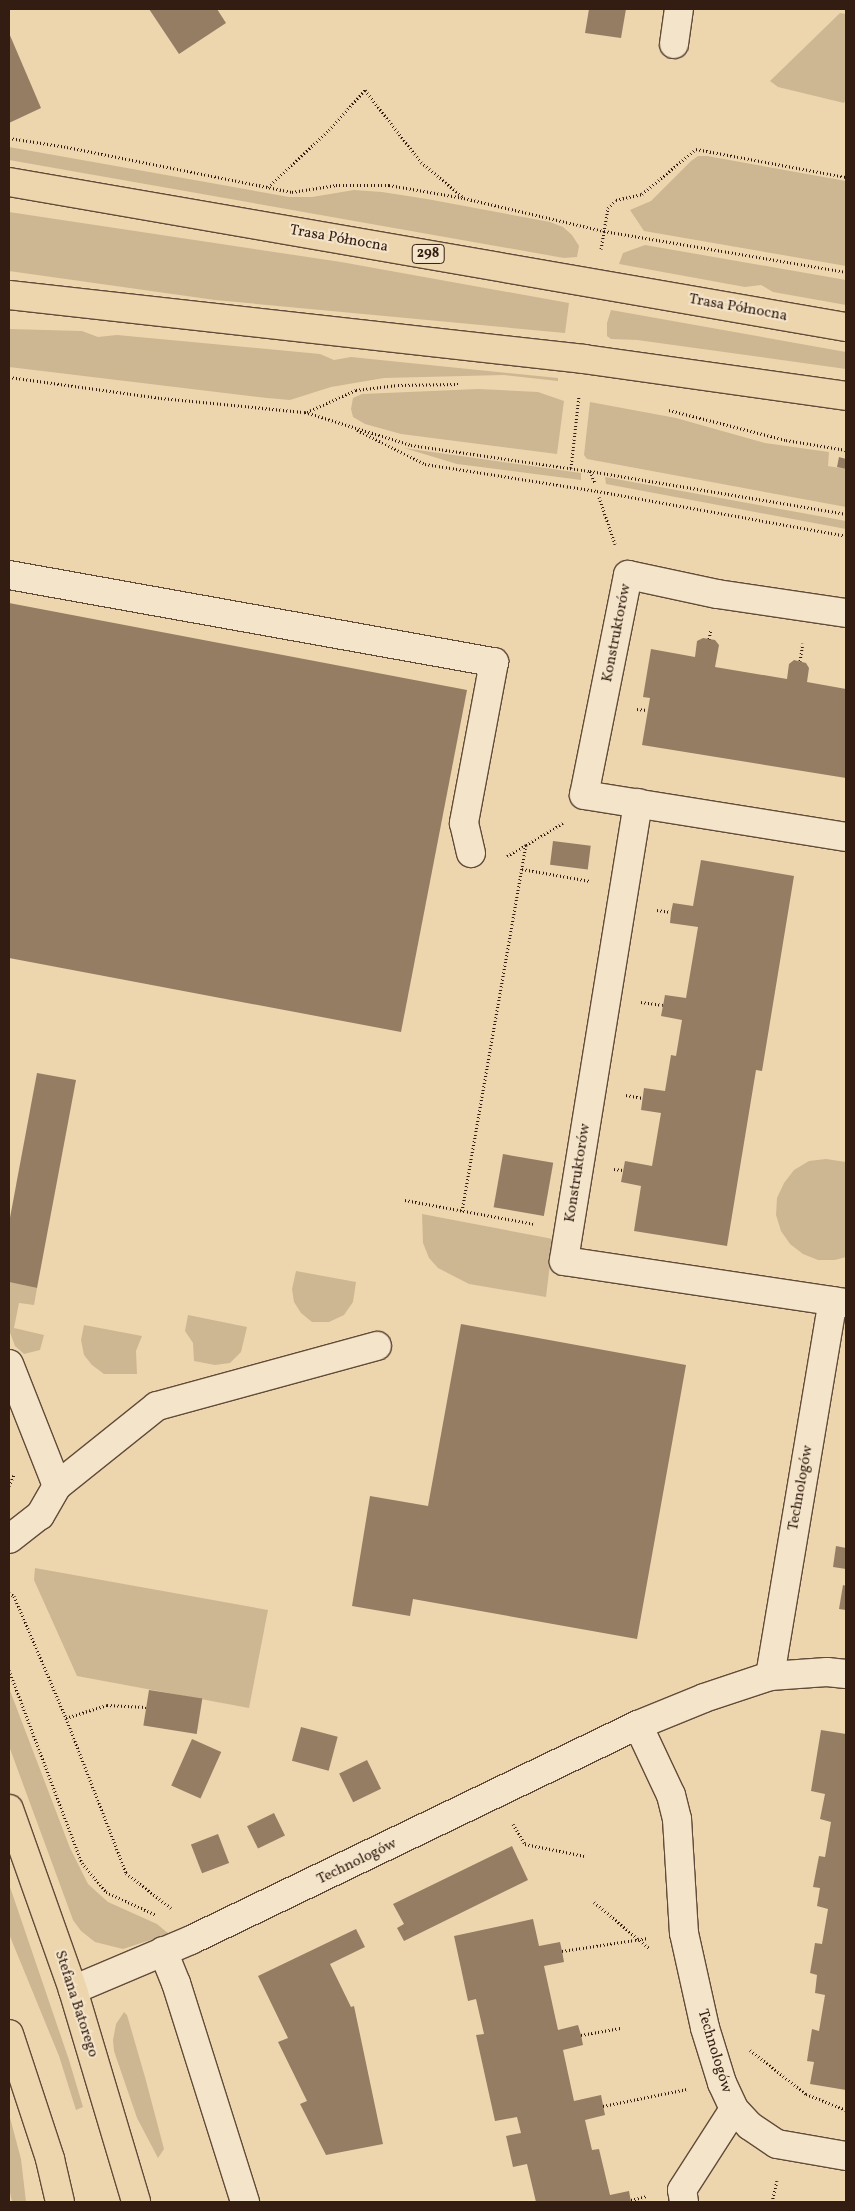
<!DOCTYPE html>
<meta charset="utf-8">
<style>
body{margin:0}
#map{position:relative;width:855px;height:2211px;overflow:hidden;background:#edd6ae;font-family:Vollkorn,serif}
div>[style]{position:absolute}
.green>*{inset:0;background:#cdb793}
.building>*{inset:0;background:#947d63;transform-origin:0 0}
.path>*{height:3px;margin-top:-1.5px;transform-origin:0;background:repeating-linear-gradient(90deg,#331d12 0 1px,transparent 0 3.5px)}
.roads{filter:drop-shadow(1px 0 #624b39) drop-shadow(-1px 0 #624b39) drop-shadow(0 1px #624b39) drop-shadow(0 -1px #624b39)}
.minor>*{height:28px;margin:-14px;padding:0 14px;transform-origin:14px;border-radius:14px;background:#f3e4ca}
.major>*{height:28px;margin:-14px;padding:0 14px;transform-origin:14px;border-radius:14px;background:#edd6ae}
span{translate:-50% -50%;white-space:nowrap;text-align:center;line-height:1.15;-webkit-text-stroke:4px #f3e4ca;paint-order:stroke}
.shield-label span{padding:1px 4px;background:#f3e4ca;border:1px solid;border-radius:4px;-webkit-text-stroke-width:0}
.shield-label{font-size:14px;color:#331d12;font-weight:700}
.street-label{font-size:15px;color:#331d12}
.frame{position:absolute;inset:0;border:10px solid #331d12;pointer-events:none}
</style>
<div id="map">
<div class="green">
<div style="clip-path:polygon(840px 13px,846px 14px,846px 99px,844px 103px,778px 87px,770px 81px)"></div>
<div style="clip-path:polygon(9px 147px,289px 197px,312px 197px,354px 190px,382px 192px,427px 199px,550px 222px,563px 227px,572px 235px,579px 246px,577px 257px,564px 258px,9px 160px)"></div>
<div style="clip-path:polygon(698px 156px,707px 156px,846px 181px,846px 266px,644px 231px,630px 210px,651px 201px,691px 161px)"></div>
<div style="clip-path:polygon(9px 212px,341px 262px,569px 303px,565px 333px,215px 300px,9px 271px)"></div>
<div style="clip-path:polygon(645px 245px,846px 280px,846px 305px,773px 292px,761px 285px,745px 287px,619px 264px,623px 253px)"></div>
<div style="clip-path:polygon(611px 310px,846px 352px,846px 369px,637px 340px,611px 339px,607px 336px,607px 323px)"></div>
<div style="clip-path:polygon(9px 329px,82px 331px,98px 337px,117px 335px,320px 354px,334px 360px,351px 357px,558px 378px,558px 381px,504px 375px,384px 378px,331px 387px,290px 400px,267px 398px,9px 367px)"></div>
<div style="clip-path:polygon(478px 389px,538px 392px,564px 401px,557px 454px,401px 434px,365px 424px,353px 417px,351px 409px,353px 398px,362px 394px)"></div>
<div style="clip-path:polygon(590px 402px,676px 418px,765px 443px,829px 452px,828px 466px,846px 469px,846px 507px,587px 459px,584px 455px)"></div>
<div style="clip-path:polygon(404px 448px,581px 473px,581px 480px,457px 464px)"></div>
<div style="clip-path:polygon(605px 477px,846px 521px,846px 529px,606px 484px)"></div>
<div style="clip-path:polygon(826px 1159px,846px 1162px,846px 1257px,835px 1260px,818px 1260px,803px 1254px,790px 1244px,781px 1231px,776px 1215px,777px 1198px,784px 1183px,794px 1170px,809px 1161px)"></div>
<div style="clip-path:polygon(422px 1214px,553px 1239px,546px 1297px,469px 1284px,438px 1268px,429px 1258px,423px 1243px)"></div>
<div style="clip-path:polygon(296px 1271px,356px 1282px,353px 1302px,344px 1315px,329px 1322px,312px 1322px,301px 1313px,294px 1302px,292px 1289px)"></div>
<div style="clip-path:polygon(9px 1282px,37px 1288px,34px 1305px,19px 1303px,14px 1328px,44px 1335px,40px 1350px,24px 1354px,15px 1346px,9px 1330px)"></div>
<div style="clip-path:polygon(188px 1315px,247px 1327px,241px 1352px,230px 1363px,215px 1365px,194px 1361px,193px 1343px,185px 1331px)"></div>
<div style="clip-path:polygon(84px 1325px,142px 1336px,136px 1351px,137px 1374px,104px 1374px,92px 1365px,84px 1355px,81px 1340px)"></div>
<div style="clip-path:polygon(35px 1568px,268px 1610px,249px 1708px,77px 1676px,34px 1580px)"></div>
<div style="clip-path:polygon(9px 1688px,70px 1848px,88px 1884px,108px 1902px,157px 1924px,169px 1934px,123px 1949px,95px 1942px,81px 1931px,73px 1920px,9px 1746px)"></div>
<div style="clip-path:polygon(9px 1884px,69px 2060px,83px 2107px,76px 2110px,59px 2056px,9px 1934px)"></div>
<div style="clip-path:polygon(124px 2012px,127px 2015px,145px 2077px,164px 2149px,158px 2158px,137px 2118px,114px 2051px,113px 2040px,116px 2024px)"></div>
<div style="clip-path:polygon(9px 2114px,21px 2159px,26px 2202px,12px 2202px,9px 2188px)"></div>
</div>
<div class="building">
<div style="clip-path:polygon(149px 9px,217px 9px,226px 23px,179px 54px)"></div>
<div style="clip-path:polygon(589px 9px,626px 9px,621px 38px,585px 33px)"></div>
<div style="clip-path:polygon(9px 33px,41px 108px,9px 123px)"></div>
<div style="clip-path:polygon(839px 457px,846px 459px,846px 469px,837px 467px)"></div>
<div style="clip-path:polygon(9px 603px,467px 690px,401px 1032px,9px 958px)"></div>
<div style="clip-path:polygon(703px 638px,715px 640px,719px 645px,715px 667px,787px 679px,789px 664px,794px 660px,806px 663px,809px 668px,807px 682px,846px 689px,846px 778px,642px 745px,650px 698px,643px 697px,651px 649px,695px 657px,697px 641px)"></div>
<div style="left:553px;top:841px;width:38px;height:24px;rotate:7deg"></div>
<div style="clip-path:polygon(701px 860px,794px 876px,762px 1071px,756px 1070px,727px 1246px,634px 1231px,641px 1186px,621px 1182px,625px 1161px,652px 1166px,661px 1113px,641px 1110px,644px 1088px,665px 1091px,671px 1055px,676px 1056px,682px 1020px,661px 1016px,665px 995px,686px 998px,698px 927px,670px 923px,671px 912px,673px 903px,693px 906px)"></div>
<div style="clip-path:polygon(37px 1073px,76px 1080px,37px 1288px,9px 1282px,9px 1223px)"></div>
<div style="left:503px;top:1154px;width:51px;height:54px;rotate:10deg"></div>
<div style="clip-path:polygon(461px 1324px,686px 1365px,637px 1639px,413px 1599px,410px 1616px,352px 1606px,370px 1496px,428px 1506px)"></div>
<div style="clip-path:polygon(836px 1546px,846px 1548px,846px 1569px,833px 1567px)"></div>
<div style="clip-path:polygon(843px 1585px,846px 1586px,846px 1610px,839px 1609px)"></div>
<div style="left:149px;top:1690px;width:54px;height:36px;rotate:9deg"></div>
<div style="left:301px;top:1727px;width:38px;height:35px;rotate:15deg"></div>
<div style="clip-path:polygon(821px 1730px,846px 1734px,846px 2090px,810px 2084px,814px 2062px,807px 2061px,812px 2029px,819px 2031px,825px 1995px,815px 1993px,817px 1975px,810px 1973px,815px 1943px,822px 1944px,828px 1909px,817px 1906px,820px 1888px,813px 1887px,819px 1856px,825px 1857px,831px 1822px,820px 1819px,825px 1794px,811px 1791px)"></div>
<div style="left:192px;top:1739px;width:32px;height:51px;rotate:24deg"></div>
<div style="left:367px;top:1760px;width:32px;height:31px;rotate:64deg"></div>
<div style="left:274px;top:1813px;width:25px;height:30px;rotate:64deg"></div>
<div style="left:218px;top:1834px;width:31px;height:29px;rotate:69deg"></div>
<div style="clip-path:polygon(512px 1846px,528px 1880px,404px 1941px,397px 1928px,404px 1924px,393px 1904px)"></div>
<div style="clip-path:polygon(533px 1919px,539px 1946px,560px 1942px,562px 1951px,564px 1962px,544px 1966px,558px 2030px,578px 2025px,581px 2035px,583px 2045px,563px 2050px,574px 2101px,601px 2095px,605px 2115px,585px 2120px,592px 2150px,599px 2149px,610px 2195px,629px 2191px,631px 2202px,536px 2202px,527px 2164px,513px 2167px,506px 2136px,521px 2133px,517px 2117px,495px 2121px,476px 2035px,484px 2034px,476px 1999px,468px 2001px,454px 1936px)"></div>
<div style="clip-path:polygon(356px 1929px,365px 1947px,330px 1964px,351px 2007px,354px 2006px,383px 2144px,326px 2155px,300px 2104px,307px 2101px,278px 2042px,288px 2038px,258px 1976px)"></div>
</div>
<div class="path">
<div style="left:9px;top:138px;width:59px;rotate:8.8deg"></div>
<div style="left:67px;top:147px;width:229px;rotate:11.3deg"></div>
<div style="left:292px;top:192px;width:45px;rotate:-9deg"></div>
<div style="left:336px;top:185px;width:53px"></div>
<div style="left:389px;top:185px;width:76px;rotate:9.8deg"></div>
<div style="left:464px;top:198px;width:144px;rotate:13.3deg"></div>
<div style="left:604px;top:231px;width:245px;rotate:9.6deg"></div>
<div style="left:268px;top:187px;width:83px;rotate:-43.1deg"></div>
<div style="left:329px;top:130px;width:54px;rotate:-48deg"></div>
<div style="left:365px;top:90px;width:91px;rotate:52.1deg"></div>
<div style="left:421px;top:162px;width:56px;rotate:39.9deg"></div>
<div style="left:601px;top:249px;width:42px;rotate:-80.3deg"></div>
<div style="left:608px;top:208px;width:11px;rotate:-45deg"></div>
<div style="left:616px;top:200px;width:27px;rotate:-13deg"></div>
<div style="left:642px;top:194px;width:70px;rotate:-39.8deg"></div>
<div style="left:696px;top:149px;width:153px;rotate:10.6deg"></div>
<div style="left:9px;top:377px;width:153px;rotate:7.9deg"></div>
<div style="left:161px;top:398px;width:145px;rotate:5.6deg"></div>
<div style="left:305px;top:412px;width:111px;rotate:17.3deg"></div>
<div style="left:411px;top:445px;width:181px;rotate:8.3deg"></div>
<div style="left:590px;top:471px;width:260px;rotate:9.5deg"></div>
<div style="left:669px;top:410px;width:121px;rotate:14.4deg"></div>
<div style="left:786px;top:440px;width:61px;rotate:9.5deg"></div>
<div style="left:307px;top:412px;width:54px;rotate:-24.2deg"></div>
<div style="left:356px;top:390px;width:42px;rotate:-6.8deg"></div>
<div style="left:398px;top:385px;width:60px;rotate:-1deg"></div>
<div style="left:357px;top:430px;width:76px;rotate:26.6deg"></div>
<div style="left:425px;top:464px;width:174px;rotate:8.9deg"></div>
<div style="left:597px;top:491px;width:253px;rotate:10.2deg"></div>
<div style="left:571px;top:468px;width:73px;rotate:-83.7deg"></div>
<div style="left:590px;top:471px;width:13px;rotate:67deg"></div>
<div style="left:599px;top:497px;width:50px;rotate:71.2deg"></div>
<div style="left:709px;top:639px;width:10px;rotate:-79deg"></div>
<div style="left:800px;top:661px;width:18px;rotate:-81deg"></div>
<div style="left:637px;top:709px;width:10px;rotate:6deg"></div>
<div style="left:507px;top:856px;width:22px;rotate:-30deg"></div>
<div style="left:522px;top:869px;width:69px;rotate:10deg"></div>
<div style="left:657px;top:910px;width:14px;rotate:8deg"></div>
<div style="left:641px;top:1002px;width:22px;rotate:8deg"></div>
<div style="left:626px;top:1095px;width:17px;rotate:10deg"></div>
<div style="left:614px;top:1169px;width:9px;rotate:6deg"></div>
<div style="left:405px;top:1200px;width:131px;rotate:10.5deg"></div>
<div style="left:462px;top:1211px;width:372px;rotate:-80.1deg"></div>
<div style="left:526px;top:845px;width:43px;rotate:-30.7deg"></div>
<div style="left:9px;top:1486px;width:12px;rotate:-66deg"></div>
<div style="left:9px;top:1593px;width:6px;rotate:31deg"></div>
<div style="left:14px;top:1596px;width:133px;rotate:66.9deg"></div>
<div style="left:66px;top:1718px;width:166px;rotate:68.8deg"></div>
<div style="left:126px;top:1873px;width:57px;rotate:37.9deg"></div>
<div style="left:9px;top:1670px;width:206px;rotate:69.3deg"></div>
<div style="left:82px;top:1863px;width:38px;rotate:50deg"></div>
<div style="left:106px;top:1892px;width:55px;rotate:24.7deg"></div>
<div style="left:66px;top:1718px;width:43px;rotate:-17.6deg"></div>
<div style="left:107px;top:1705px;width:39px;rotate:3deg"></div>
<div style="left:513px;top:1824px;width:23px;rotate:59deg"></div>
<div style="left:525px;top:1844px;width:61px;rotate:11.3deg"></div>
<div style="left:594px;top:1902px;width:73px;rotate:40deg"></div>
<div style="left:562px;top:1951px;width:87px;rotate:-8.6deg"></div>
<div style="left:581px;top:2035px;width:40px;rotate:-10deg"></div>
<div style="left:750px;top:2050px;width:71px;rotate:38.2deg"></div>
<div style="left:806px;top:2094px;width:43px;rotate:21.8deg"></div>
<div style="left:603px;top:2106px;width:86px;rotate:-11.4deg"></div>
<div style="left:631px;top:2200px;width:16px;rotate:-14deg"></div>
<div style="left:772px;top:2202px;width:22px;rotate:-77deg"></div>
</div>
<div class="roads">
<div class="minor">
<div style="left:674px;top:44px;width:35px;rotate:-82deg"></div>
<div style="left:9px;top:575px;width:493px;rotate:10.2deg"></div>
<div style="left:494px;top:662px;width:164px;rotate:100.6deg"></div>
<div style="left:464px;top:823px;width:31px;rotate:77deg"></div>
<div style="left:846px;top:613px;width:130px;rotate:-171.6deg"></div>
<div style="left:717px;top:594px;width:91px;rotate:-167.9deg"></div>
<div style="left:628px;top:575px;width:224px;rotate:101.3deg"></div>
<div style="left:584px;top:795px;width:265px;rotate:9.1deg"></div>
<div style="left:638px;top:803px;width:464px;rotate:99.2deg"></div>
<div style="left:564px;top:1261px;width:285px;rotate:8.5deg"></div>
<div style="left:9px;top:1364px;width:131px;rotate:68.5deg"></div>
<div style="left:57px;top:1486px;width:34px;rotate:120deg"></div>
<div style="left:40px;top:1515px;width:39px;rotate:142deg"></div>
<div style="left:57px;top:1486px;width:128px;rotate:-38.7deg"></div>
<div style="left:157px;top:1406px;width:228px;rotate:-15.3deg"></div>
<div style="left:770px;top:1676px;width:380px;rotate:-80.5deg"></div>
<div style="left:638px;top:1725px;width:77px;rotate:64.8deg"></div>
<div style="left:671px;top:1795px;width:25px;rotate:76deg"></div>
<div style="left:677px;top:1819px;width:114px;rotate:86.5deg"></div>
<div style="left:684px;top:1933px;width:97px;rotate:77.5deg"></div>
<div style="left:705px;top:2028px;width:58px;rotate:72.8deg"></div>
<div style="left:722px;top:2083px;width:29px;rotate:65deg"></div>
<div style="left:734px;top:2109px;width:23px;rotate:47deg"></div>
<div style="left:750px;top:2126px;width:32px;rotate:34deg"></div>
<div style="left:777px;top:2144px;width:70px;rotate:9.9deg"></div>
<div style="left:163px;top:1951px;width:35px;rotate:68deg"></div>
<div style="left:176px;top:1983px;width:230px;rotate:72.5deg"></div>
<div style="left:73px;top:1990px;width:128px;rotate:-23deg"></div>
<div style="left:191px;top:1940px;width:496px;rotate:-25.7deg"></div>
<div style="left:638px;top:1725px;width:71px;rotate:-22.2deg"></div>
<div style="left:704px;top:1698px;width:70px;rotate:-18.4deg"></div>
<div style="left:770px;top:1676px;width:57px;rotate:-4deg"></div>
<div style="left:827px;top:1672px;width:19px;rotate:6deg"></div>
<div style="left:684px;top:2202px;width:12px;rotate:-99deg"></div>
<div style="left:682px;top:2190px;width:96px;rotate:-57.3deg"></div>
</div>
<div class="major">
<div style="left:9px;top:182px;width:849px;rotate:9.83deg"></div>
<div style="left:9px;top:295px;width:579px;rotate:6.35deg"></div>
<div style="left:584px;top:359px;width:265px;rotate:8deg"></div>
<div style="left:9px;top:1809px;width:192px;rotate:70.5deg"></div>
<div style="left:73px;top:1990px;width:221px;rotate:73.4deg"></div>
<div style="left:9px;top:2034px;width:132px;rotate:71.8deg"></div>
<div style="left:50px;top:2159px;width:44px;rotate:76.9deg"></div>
</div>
</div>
<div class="shield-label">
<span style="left:428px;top:254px">298</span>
</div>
<div class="street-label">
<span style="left:339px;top:239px;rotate:10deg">Trasa Północna</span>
<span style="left:738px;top:308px;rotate:10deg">Trasa Północna</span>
<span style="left:617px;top:633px;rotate:-79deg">Konstruktorów</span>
<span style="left:578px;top:1173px;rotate:-81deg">Konstruktorów</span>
<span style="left:801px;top:1488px;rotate:-80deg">Technologów</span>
<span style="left:357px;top:1862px;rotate:-26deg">Technologów</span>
<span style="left:76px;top:2004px;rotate:72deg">Stefana Batorego</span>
<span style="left:714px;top:2051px;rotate:73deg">Technologów</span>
</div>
<div class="frame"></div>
</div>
